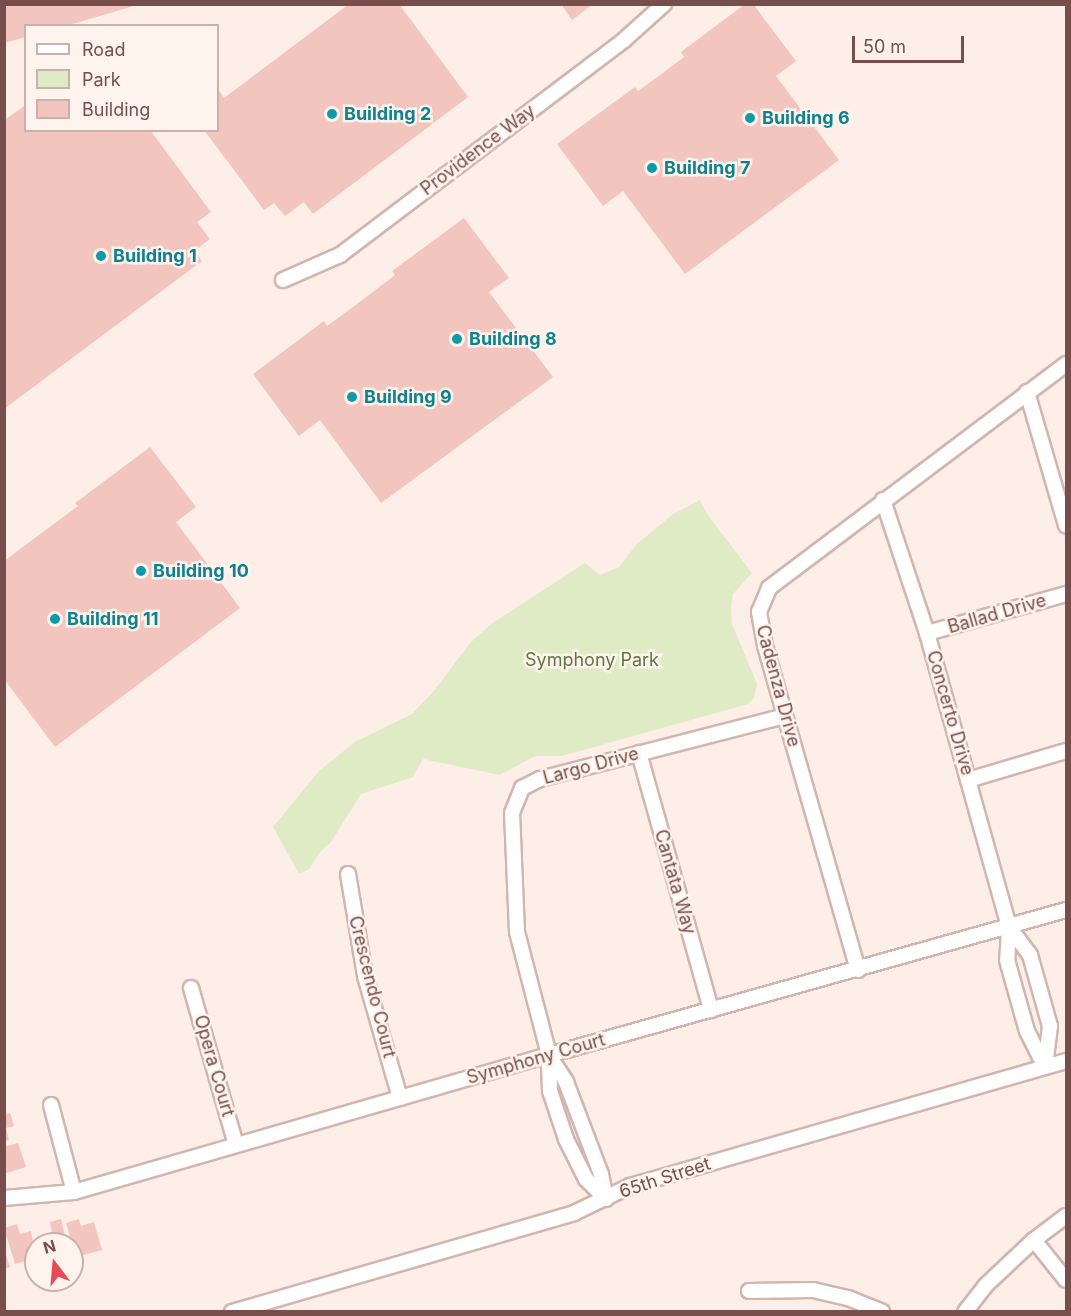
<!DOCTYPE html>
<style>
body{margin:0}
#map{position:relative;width:1071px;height:1316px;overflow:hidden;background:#fdeee7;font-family:Inter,sans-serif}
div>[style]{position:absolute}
.green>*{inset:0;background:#dfebc5}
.building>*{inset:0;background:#f2c5be}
.roads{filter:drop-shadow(2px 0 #d1b5af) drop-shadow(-2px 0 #d1b5af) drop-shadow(0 2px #d1b5af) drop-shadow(0 -2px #d1b5af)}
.street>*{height:14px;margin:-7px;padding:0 7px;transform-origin:7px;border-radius:7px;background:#fff}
.dots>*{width:16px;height:16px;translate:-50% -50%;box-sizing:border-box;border:3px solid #fff3ee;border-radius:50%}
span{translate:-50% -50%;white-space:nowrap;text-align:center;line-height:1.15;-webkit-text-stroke:5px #fff3ee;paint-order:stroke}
.culture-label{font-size:18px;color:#0d838f;font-weight:700}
.left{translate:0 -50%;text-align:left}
.street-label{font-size:18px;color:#774e4b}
.park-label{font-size:18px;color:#5f7740}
.frame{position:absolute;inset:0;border:6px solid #774e4b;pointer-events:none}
.legend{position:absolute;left:24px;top:24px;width:195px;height:108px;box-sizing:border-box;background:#fff3ee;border:2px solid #c9b1ad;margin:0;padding:8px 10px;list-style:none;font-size:18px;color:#774e4b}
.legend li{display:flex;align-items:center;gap:12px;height:30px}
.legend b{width:30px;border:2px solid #c9b1ad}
.north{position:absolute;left:24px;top:1232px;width:60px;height:60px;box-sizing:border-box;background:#fff3ee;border:2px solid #c9b1ad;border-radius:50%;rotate:344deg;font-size:16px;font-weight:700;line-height:24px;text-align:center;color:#774e4b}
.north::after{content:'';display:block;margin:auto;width:21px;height:27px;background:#e74b53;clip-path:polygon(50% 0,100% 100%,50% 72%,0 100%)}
.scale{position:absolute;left:852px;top:36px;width:112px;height:27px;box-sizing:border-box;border:3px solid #774e4b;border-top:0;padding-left:8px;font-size:18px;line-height:21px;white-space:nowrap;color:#774e4b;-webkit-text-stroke:4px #fff3ee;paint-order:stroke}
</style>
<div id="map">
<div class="green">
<div style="clip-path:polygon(700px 500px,707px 514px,752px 573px,733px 594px,731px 609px,732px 624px,757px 684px,754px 698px,748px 704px,562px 756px,535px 756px,500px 775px,423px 759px,413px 777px,361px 794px,331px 842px,321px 851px,309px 869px,299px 874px,273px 827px,319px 771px,355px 742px,412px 714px,433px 692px,470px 643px,491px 624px,585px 563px,600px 575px,619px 567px,637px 544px,673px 514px)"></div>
</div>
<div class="building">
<div style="clip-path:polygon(4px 4px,137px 4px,137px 5px,66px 26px,26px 26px,26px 37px,4px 43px)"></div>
<div style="clip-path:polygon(349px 4px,399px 4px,468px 97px,313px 214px,304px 202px,285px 216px,274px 203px,264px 210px,204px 130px,218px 130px,218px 89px,224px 98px)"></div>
<div style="clip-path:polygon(561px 4px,593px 4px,572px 20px)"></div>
<div style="clip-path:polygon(745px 4px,753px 4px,796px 61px,776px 76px,839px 160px,685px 274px,623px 191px,603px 206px,557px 144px,635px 87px,638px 91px,660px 75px,684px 57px,681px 52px)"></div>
<div style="clip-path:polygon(26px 105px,26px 130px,150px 130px,211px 212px,197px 222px,210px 239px,194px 251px,202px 261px,4px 409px,4px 120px)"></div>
<div style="clip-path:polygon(464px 218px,509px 278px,489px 292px,553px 377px,381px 503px,320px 420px,299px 436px,253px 374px,324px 321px,327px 326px,361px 301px,395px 275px,392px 271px)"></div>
<div style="clip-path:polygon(150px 447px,196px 507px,176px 522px,240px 608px,55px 747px,4px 679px,4px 561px,78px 506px,75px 503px)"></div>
<div style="clip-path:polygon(10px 1113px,14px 1126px,6px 1128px,9px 1140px,4px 1141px,4px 1115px)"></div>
<div style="clip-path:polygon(18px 1143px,26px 1167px,4px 1174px,4px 1147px)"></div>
<div style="clip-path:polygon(61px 1219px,67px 1244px,39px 1244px,37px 1236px,52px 1233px,50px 1222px)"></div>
<div style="clip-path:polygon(79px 1219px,81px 1226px,94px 1222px,102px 1250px,76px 1257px,66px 1223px)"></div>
<div style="clip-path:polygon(17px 1224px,20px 1234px,31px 1231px,36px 1258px,15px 1264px,4px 1228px)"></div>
<div style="clip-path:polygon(4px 1249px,10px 1267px,4px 1269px)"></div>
</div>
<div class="roads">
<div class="street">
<div style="left:283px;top:280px;width:62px;rotate:-23.7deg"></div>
<div style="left:340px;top:255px;width:356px;rotate:-37.1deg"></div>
<div style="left:624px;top:40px;width:54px;rotate:-42deg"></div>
<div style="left:1027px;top:392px;width:139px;rotate:73.7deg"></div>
<div style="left:883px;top:500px;width:140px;rotate:71.7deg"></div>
<div style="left:927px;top:633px;width:305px;rotate:74.4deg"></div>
<div style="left:1009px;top:927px;width:33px;rotate:93deg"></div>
<div style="left:1007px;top:960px;width:74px;rotate:74.3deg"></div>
<div style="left:1027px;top:1031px;width:40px;rotate:63.4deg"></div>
<div style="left:927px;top:633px;width:144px;rotate:-15.7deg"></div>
<div style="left:639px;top:753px;width:267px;rotate:74.3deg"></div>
<div style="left:968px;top:780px;width:102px;rotate:-16.5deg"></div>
<div style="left:348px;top:874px;width:103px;rotate:80.5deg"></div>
<div style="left:365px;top:976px;width:127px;rotate:74deg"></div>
<div style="left:1009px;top:927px;width:35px;rotate:53deg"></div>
<div style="left:1030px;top:955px;width:74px;rotate:74.3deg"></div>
<div style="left:1050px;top:1026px;width:41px;rotate:97deg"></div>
<div style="left:858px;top:970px;width:337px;rotate:-106deg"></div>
<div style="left:765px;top:646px;width:35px;rotate:-100deg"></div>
<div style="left:759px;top:612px;width:26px;rotate:-67deg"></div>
<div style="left:769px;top:588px;width:372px;rotate:-37deg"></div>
<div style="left:191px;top:988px;width:163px;rotate:74deg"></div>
<div style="left:550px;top:1057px;width:30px;rotate:57deg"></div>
<div style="left:566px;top:1082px;width:98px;rotate:69.2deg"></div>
<div style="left:601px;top:1174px;width:25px;rotate:79deg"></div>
<div style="left:51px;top:1105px;width:90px;rotate:75.2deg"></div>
<div style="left:4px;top:1198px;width:70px;rotate:-4.9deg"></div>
<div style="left:74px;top:1192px;width:494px;rotate:-16.1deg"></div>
<div style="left:549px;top:1055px;width:537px;rotate:-15.67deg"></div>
<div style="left:606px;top:1199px;width:28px;rotate:-135deg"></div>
<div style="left:586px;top:1179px;width:45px;rotate:-116.6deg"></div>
<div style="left:566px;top:1139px;width:51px;rotate:-108.4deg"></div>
<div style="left:550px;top:1091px;width:36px;rotate:-92deg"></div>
<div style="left:549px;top:1055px;width:127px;rotate:-104.6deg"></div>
<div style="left:517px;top:932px;width:119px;rotate:-92.4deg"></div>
<div style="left:512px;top:813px;width:27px;rotate:-68deg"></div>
<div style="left:522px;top:788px;width:20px;rotate:-27deg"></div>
<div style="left:540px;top:779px;width:253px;rotate:-14.4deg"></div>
<div style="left:1034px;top:1240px;width:51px;rotate:51.3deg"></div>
<div style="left:749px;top:1291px;width:64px;rotate:-0.9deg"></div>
<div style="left:813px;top:1290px;width:36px;rotate:13deg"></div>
<div style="left:848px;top:1298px;width:37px;rotate:22deg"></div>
<div style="left:232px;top:1312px;width:356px;rotate:-16.1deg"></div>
<div style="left:574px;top:1213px;width:62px;rotate:-25.7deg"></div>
<div style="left:630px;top:1186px;width:454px;rotate:-16deg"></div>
<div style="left:965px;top:1312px;width:33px;rotate:-52deg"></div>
<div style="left:985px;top:1286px;width:67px;rotate:-43.2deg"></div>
<div style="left:1034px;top:1240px;width:40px;rotate:-37deg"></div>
</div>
</div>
<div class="dots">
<div style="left:332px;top:114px;background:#0f9aa8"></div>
<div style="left:750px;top:118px;background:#0f9aa8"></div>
<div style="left:652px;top:168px;background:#0f9aa8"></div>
<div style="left:101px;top:256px;background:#0f9aa8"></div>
<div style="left:457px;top:339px;background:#0f9aa8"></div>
<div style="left:352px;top:397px;background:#0f9aa8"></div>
<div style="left:141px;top:571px;background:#0f9aa8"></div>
<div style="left:55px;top:619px;background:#0f9aa8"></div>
</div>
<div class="culture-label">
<span class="left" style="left:344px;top:114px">Building 2</span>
<span class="left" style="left:762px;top:118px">Building 6</span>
<span class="left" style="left:664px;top:168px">Building 7</span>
<span class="left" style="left:113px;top:256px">Building 1</span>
<span class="left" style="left:469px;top:339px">Building 8</span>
<span class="left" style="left:364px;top:397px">Building 9</span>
<span class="left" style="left:153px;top:571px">Building 10</span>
<span class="left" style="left:67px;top:619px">Building 11</span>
</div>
<div class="street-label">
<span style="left:478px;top:150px;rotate:-37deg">Providence Way</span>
<span style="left:997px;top:614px;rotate:-16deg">Ballad Drive</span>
<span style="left:778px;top:686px;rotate:75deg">Cadenza Drive</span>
<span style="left:950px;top:713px;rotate:74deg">Concerto Drive</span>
<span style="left:591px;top:766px;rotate:-15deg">Largo Drive</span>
<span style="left:675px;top:882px;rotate:74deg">Cantata Way</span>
<span style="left:372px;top:987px;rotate:76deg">Crescendo Court</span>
<span style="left:536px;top:1059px;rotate:-16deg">Symphony Court</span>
<span style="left:214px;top:1066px;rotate:74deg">Opera Court</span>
<span style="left:665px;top:1178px;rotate:-18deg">65th Street</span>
</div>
<div class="park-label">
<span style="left:592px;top:660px">Symphony Park</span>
</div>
<div class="frame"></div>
<ul class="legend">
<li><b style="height:8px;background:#fff"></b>Road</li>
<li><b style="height:16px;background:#dfebc5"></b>Park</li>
<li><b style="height:16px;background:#f2c5be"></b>Building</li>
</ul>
<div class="north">N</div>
<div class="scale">50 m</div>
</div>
